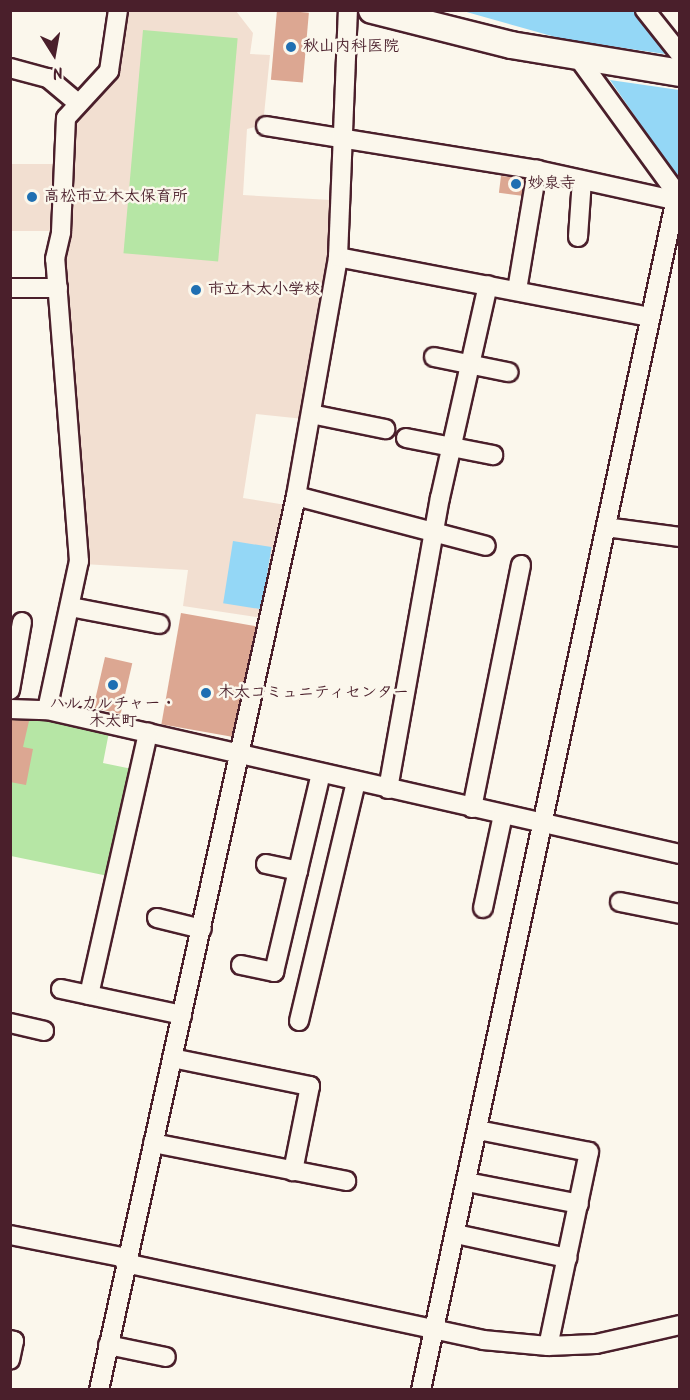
<!DOCTYPE html>
<meta charset="utf-8">
<style>
body{margin:0}
#map{position:relative;width:690px;height:1400px;overflow:hidden;background:#fbf7ec;font-family:Kalam,"Klee One",sans-serif}
div>[style]{position:absolute}
.built>*{inset:0;background:#f2dfd1;transform-origin:0 0}
.green>*{inset:0;background:#b6e6a5;transform-origin:0 0}
.water>*{inset:0;background:#94d7f6;transform-origin:0 0}
.pier>*{inset:0;background:#fbf7ec}
.building>*{inset:0;background:#dca792;transform-origin:0 0}
.roads{filter:drop-shadow(2px 0 #4a1f2b) drop-shadow(-2px 0 #4a1f2b) drop-shadow(0 2px #4a1f2b) drop-shadow(0 -2px #4a1f2b)}
.street>*{height:18px;margin:-9px;padding:0 9px;transform-origin:9px;border-radius:9px;background:#fbf7ec}
.secondary>*{height:26px;margin:-13px;padding:0 13px;transform-origin:13px;border-radius:13px;background:#fbf7ec}
.dots>*{width:16px;height:16px;translate:-50% -50%;box-sizing:border-box;border:3px solid #fbf7ec;border-radius:50%}
span{translate:-50% -50%;white-space:nowrap;text-align:center;line-height:1.15;-webkit-text-stroke:5px #fbf7ec;paint-order:stroke}
.poi-label{font-size:16px;color:#4a1f2b;font-weight:700}
.left{translate:0 -50%;text-align:left}
.frame{position:absolute;inset:0;border:12px solid #4a1f2b;pointer-events:none}
.north{position:absolute;left:24px;top:24px;width:60px;height:60px;-webkit-text-stroke:4px #fbf7ec;paint-order:stroke;rotate:169deg;font-size:16px;font-weight:700;line-height:24px;text-align:center;color:#4a1f2b}
.north::after{content:'';display:block;margin:auto;width:21px;height:27px;background:#4a1f2b;clip-path:polygon(50% 0,100% 100%,50% 72%,0 100%)}
</style>
<div id="map">
<div class="built">
<div style="clip-path:polygon(121px 11px,236px 11px,253px 33px,250px 54px,270px 55px,263px 125px,247px 129px,243px 195px,331px 200px,331px 258px,304px 419px,256px 414px,243px 498px,286px 505px,263px 618px,183px 606px,188px 570px,83px 564px,71px 322px,62px 252px,70px 235px,71px 118px,111px 77px)"></div>
<div style="left:10px;top:164px;width:43px;height:67px"></div>
</div>
<div class="green">
<div style="left:143px;top:30px;width:95px;height:224px;rotate:5deg"></div>
<div style="clip-path:polygon(12px 714px,109px 732px,103px 763px,137px 770px,113px 877px,11px 856px)"></div>
</div>
<div class="water">
<div style="clip-path:polygon(637px 10px,679px 67px,679px 180px,610px 80px,566px 40px,463px 11px)"></div>
<div style="left:233px;top:541px;width:39px;height:63px;rotate:9deg"></div>
</div>
<div class="pier">
<div style="clip-path:polygon(568px 40px,672px 55px,679px 67px,679px 90px,610px 80px)"></div>
</div>
<div class="building">
<div style="left:277px;top:10px;width:32px;height:70px;rotate:5deg"></div>
<div style="left:501px;top:176px;width:23px;height:17px;rotate:7deg"></div>
<div style="left:181px;top:613px;width:76px;height:113px;rotate:10deg"></div>
<div style="left:105px;top:657px;width:28px;height:52px;rotate:13deg"></div>
<div style="clip-path:polygon(11px 720px,29px 721px,23px 747px,33px 749px,26px 785px,10px 782px)"></div>
</div>
<div class="roads">
<div class="street">
<div style="left:645px;top:10px;width:56px;rotate:51.5deg"></div>
<div style="left:579px;top:59px;width:172px;rotate:54deg"></div>
<div style="left:10px;top:68px;width:39px;rotate:15deg"></div>
<div style="left:48px;top:78px;width:39px;rotate:40deg"></div>
<div style="left:266px;top:126px;width:275px;rotate:9.2deg"></div>
<div style="left:578px;top:237px;width:57px;rotate:-86deg"></div>
<div style="left:338px;top:257px;width:317px;rotate:10.9deg"></div>
<div style="left:10px;top:288px;width:48px"></div>
<div style="left:517px;top:290px;width:122px;rotate:-80.5deg"></div>
<div style="left:537px;top:170px;width:139px;rotate:12.4deg"></div>
<div style="left:434px;top:357px;width:76px;rotate:11.5deg"></div>
<div style="left:311px;top:414px;width:76px;rotate:11.5deg"></div>
<div style="left:406px;top:438px;width:89px;rotate:11.1deg"></div>
<div style="left:296px;top:496px;width:196px;rotate:14.7deg"></div>
<div style="left:606px;top:527px;width:75px;rotate:7.7deg"></div>
<div style="left:71px;top:607px;width:90px;rotate:10.9deg"></div>
<div style="left:10px;top:690px;width:69px;rotate:-80deg"></div>
<div style="left:10px;top:709px;width:37px;rotate:2deg"></div>
<div style="left:47px;top:710px;width:649px;rotate:12.82deg"></div>
<div style="left:47px;top:710px;width:152px;rotate:-77.9deg"></div>
<div style="left:79px;top:561px;width:303px;rotate:-94.5deg"></div>
<div style="left:55px;top:259px;width:28px;rotate:-77deg"></div>
<div style="left:61px;top:232px;width:114px;rotate:-87.5deg"></div>
<div style="left:66px;top:118px;width:64px;rotate:-47.5deg"></div>
<div style="left:109px;top:71px;width:62px;rotate:-81.6deg"></div>
<div style="left:388px;top:789px;width:296px;rotate:-79.9deg"></div>
<div style="left:440px;top:498px;width:218px;rotate:-77.3deg"></div>
<div style="left:472px;top:808px;width:248px;rotate:-78.6deg"></div>
<div style="left:266px;top:864px;width:33px;rotate:12deg"></div>
<div style="left:620px;top:902px;width:61px;rotate:11.3deg"></div>
<div style="left:483px;top:908px;width:95px;rotate:-77.9deg"></div>
<div style="left:157px;top:918px;width:46px;rotate:13.7deg"></div>
<div style="left:241px;top:965px;width:34px;rotate:12deg"></div>
<div style="left:274px;top:972px;width:204px;rotate:-76.7deg"></div>
<div style="left:61px;top:989px;width:124px;rotate:12.1deg"></div>
<div style="left:89px;top:995px;width:269px;rotate:-77.3deg"></div>
<div style="left:299px;top:1021px;width:247px;rotate:-76.6deg"></div>
<div style="left:10px;top:1023px;width:35px;rotate:13deg"></div>
<div style="left:172px;top:1058px;width:141px;rotate:11.5deg"></div>
<div style="left:310px;top:1086px;width:87px;rotate:101.3deg"></div>
<div style="left:478px;top:1130px;width:113px;rotate:11.2deg"></div>
<div style="left:589px;top:1152px;width:198px;rotate:101.9deg"></div>
<div style="left:153px;top:1143px;width:197px;rotate:11.1deg"></div>
<div style="left:467px;top:1182px;width:114px;rotate:11.1deg"></div>
<div style="left:456px;top:1234px;width:114px;rotate:12.2deg"></div>
<div style="left:10px;top:1235px;width:118px;rotate:11.2deg"></div>
<div style="left:125px;top:1263px;width:366px;rotate:12.1deg"></div>
<div style="left:483px;top:1340px;width:65px;rotate:5.3deg"></div>
<div style="left:548px;top:1346px;width:48px;rotate:-2.4deg"></div>
<div style="left:596px;top:1344px;width:86px;rotate:-12.7deg"></div>
<div style="left:10px;top:1340px;width:4px;rotate:14deg"></div>
<div style="left:14px;top:1341px;width:19px;rotate:102deg"></div>
<div style="left:108px;top:1345px;width:59px;rotate:11.7deg"></div>
<div style="left:99px;top:1390px;width:915px;rotate:-77.57deg"></div>
<div style="left:296px;top:496px;width:243px;rotate:-80deg"></div>
<div style="left:338px;top:257px;width:247px;rotate:-87.7deg"></div>
<div style="left:421px;top:1390px;width:1223px;rotate:-77.92deg"></div>
</div>
<div class="secondary">
<div style="left:372px;top:10px;width:143px;rotate:14.1deg"></div>
<div style="left:511px;top:45px;width:171px;rotate:9.4deg"></div>
</div>
</div>
<div class="dots">
<div style="left:291px;top:47px;background:#1f6fb2"></div>
<div style="left:516px;top:184px;background:#1f6fb2"></div>
<div style="left:32px;top:197px;background:#1f6fb2"></div>
<div style="left:196px;top:290px;background:#1f6fb2"></div>
<div style="left:113px;top:685px;background:#1f6fb2"></div>
<div style="left:206px;top:693px;background:#1f6fb2"></div>
</div>
<div class="poi-label">
<span class="left" style="left:303px;top:47px">秋山内科医院</span>
<span class="left" style="left:528px;top:184px">妙泉寺</span>
<span class="left" style="left:44px;top:197px">高松市立木太保育所</span>
<span class="left" style="left:208px;top:290px">市立木太小学校</span>
<span class="left" style="left:218px;top:693px">木太コミュニティセンター</span>
<span style="left:113px;top:713px">ハルカルチャー・<br>木太町</span>
</div>
<div class="frame"></div>
<div class="north">N</div>
</div>
